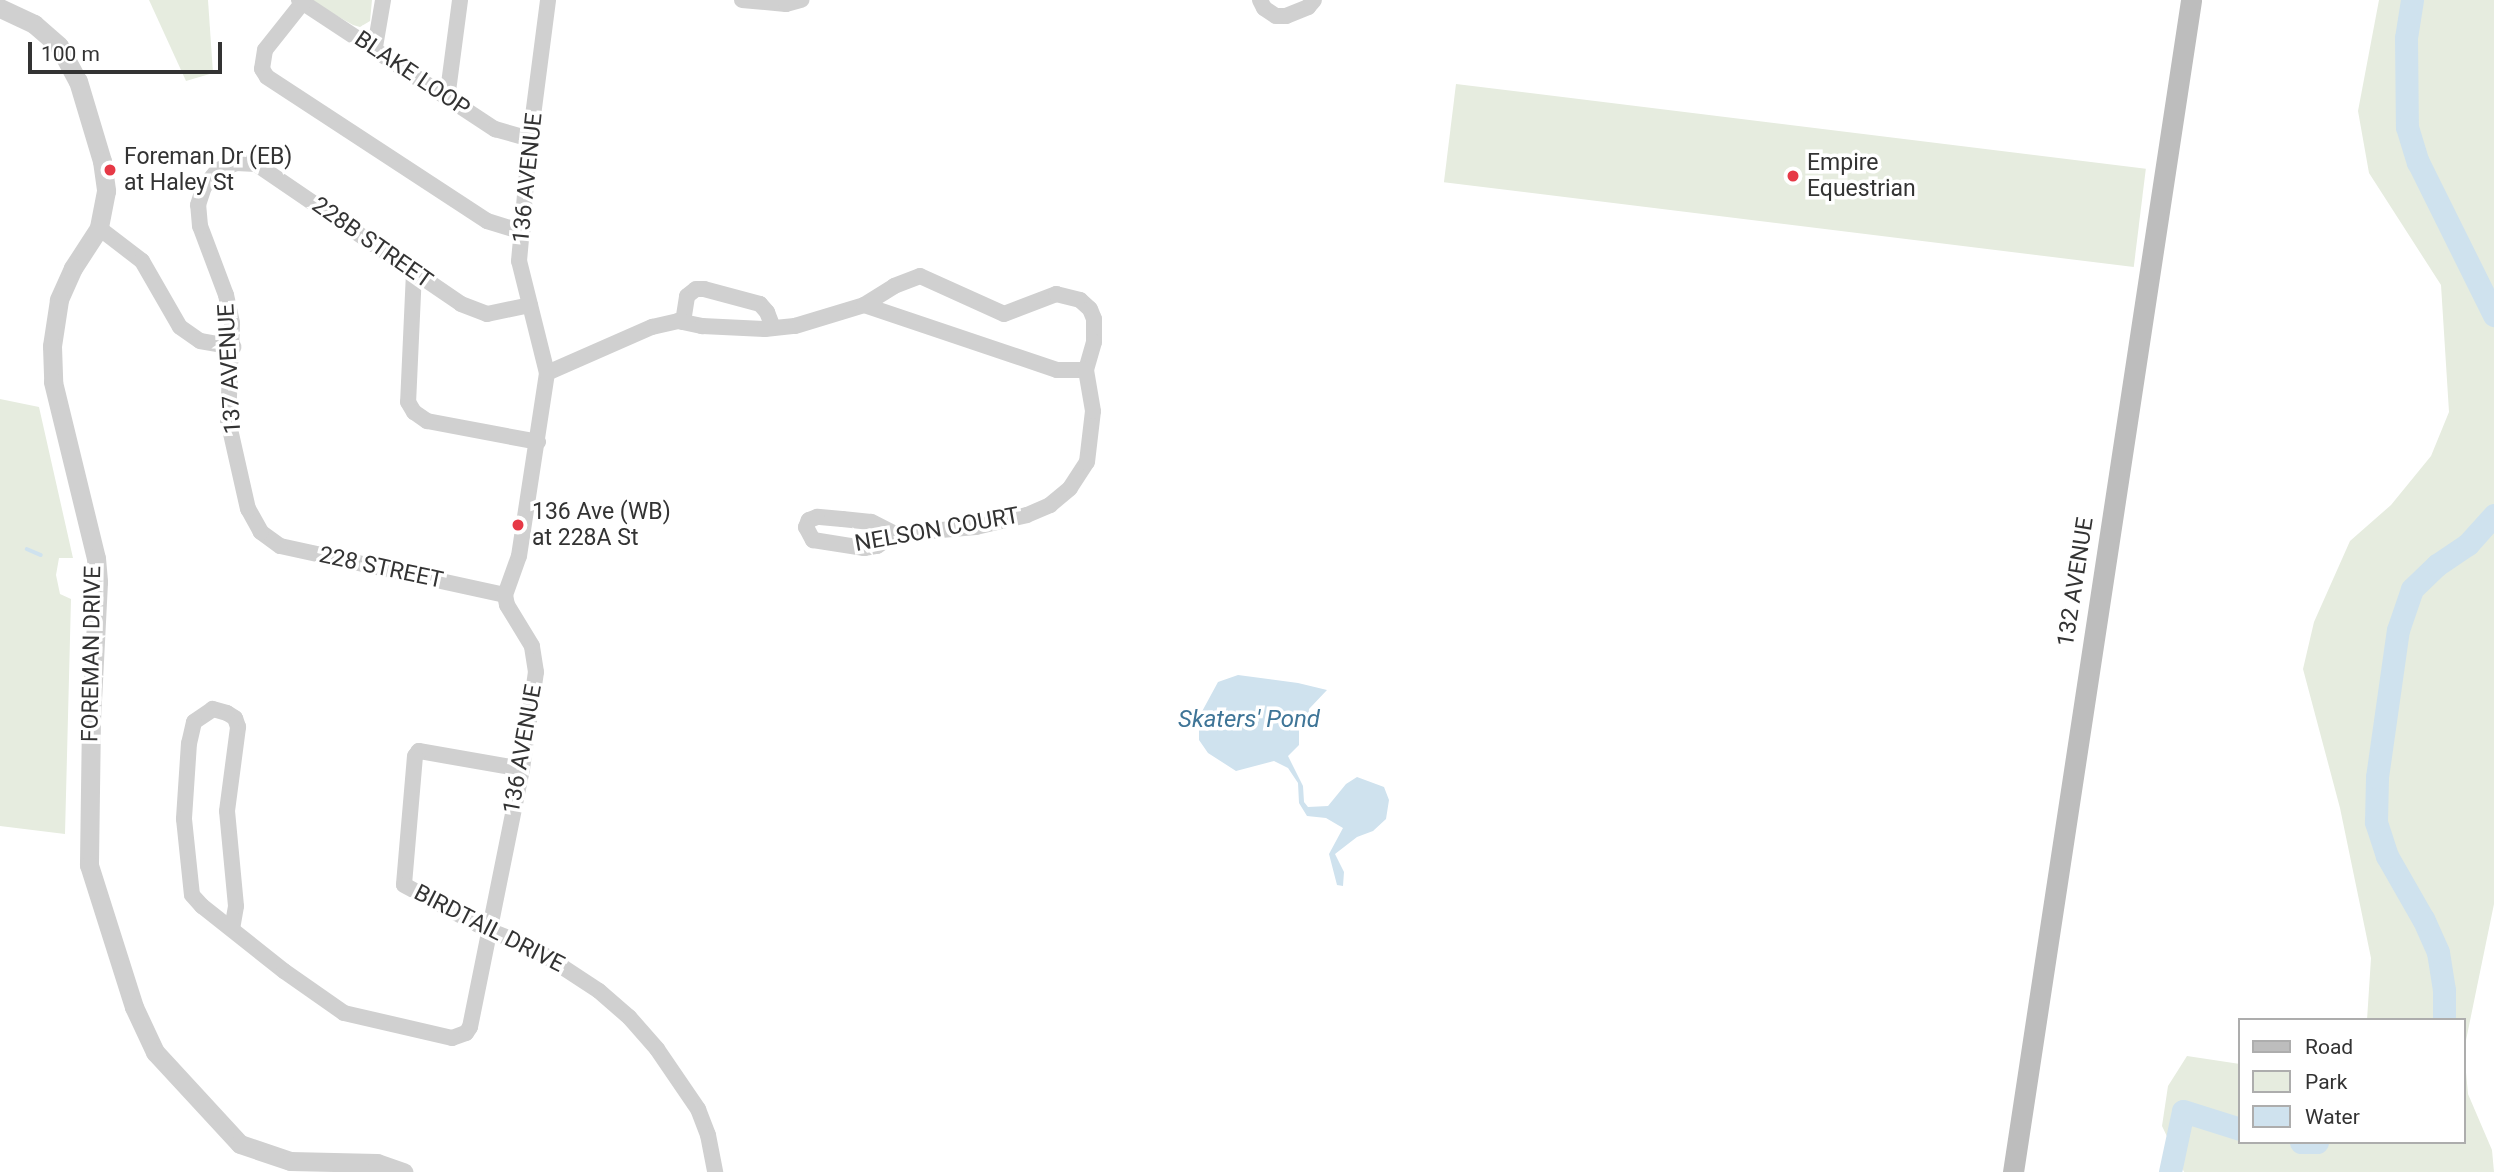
<!DOCTYPE html>
<style>
body{margin:0}
#map{position:relative;width:2494px;height:1172px;overflow:hidden;background:#fff;font-family:Roboto,sans-serif}
div>[style]{position:absolute}
.green>*{inset:0;background:#e6ecdf;transform-origin:0 0}
.water>*{inset:0;background:#cfe2ee}
.stream>*{height:3.5px;margin:-1.75px;padding:0 1.75px;transform-origin:1.75px;border-radius:1.75px;background:#cfe2ee}
.river>*{height:23px;margin:-11.5px;padding:0 11.5px;transform-origin:11.5px;border-radius:11.5px;background:#cfe2ee}
.minor>*{height:16px;margin:-8px;padding:0 8px;transform-origin:8px;border-radius:8px;background:#d0d0d0}
.tertiary>*{height:19px;margin:-9.5px;padding:0 9.5px;transform-origin:9.5px;border-radius:9.5px;background:#d0d0d0}
.secondary>*{height:21px;margin:-10.5px;padding:0 10.5px;transform-origin:10.5px;border-radius:10.5px;background:#bdbdbd}
.dots>*{width:19px;height:19px;translate:-50% -50%;box-sizing:border-box;border:4px solid #fff;border-radius:50%}
span{translate:-50% -50%;white-space:nowrap;text-align:center;line-height:1.15;-webkit-text-stroke:7px #fff;paint-order:stroke}
.street-label{font-size:23px;color:#333}
.poi-label{font-size:23px;color:#333}
.left{translate:0 -50%;text-align:left}
.water-label{font-size:24px;color:#3f7597;font-style:italic}
.legend{position:absolute;left:2238px;top:1018px;width:228px;height:126px;box-sizing:border-box;background:#fff;border:2px solid #adadad;margin:0;padding:9px 12px;list-style:none;font-size:21px;color:#333}
.legend li{display:flex;align-items:center;gap:14px;height:35px}
.legend b{width:35px;border:2px solid #adadad}
.scale{position:absolute;left:28px;top:42px;width:194px;height:32px;box-sizing:border-box;border:4px solid #333;border-top:0;padding-left:9px;font-size:21px;line-height:24px;white-space:nowrap;color:#333;-webkit-text-stroke:5px #fff;paint-order:stroke}
</style>
<div id="map">
<div class="green">
<div style="clip-path:polygon(149px 0,208px 0,213px 73px,186px 81px)"></div>
<div style="clip-path:polygon(309px 0,372px 0,370px 21px,360px 27px,353px 25px)"></div>
<div style="clip-path:polygon(2379px 0,2494px 0,2494px 904px,2464px 1050px,2468px 1094px,2492px 1150px,2494px 1172px,2184px 1172px,2162px 1126px,2168px 1086px,2187px 1056px,2240px 1064px,2240px 1142px,2464px 1142px,2464px 1020px,2367px 1020px,2371px 958px,2340px 808px,2303px 669px,2314px 622px,2350px 541px,2391px 505px,2431px 456px,2449px 412px,2441px 285px,2369px 173px,2358px 111px)"></div>
<div style="left:1456px;top:84px;width:695px;height:99px;rotate:7deg"></div>
<div style="clip-path:polygon(0 399px,39px 407px,73px 558px,59px 558px,56px 575px,60px 594px,71px 599px,65px 834px,0 826px)"></div>
</div>
<div class="water">
<div style="clip-path:polygon(1238px 675px,1298px 683px,1327px 690px,1309px 709px,1308px 720px,1299px 730px,1299px 745px,1288px 756px,1303px 786px,1304px 802px,1308px 807px,1328px 806px,1346px 784px,1357px 777px,1384px 787px,1389px 800px,1386px 819px,1373px 831px,1357px 837px,1335px 854px,1344px 872px,1343px 886px,1337px 885px,1329px 854px,1343px 828px,1326px 818px,1307px 816px,1299px 803px,1298px 783px,1288px 768px,1274px 761px,1236px 771px,1208px 753px,1199px 740px,1199px 717px,1218px 682px)"></div>
</div>
<div class="stream">
<div style="left:27px;top:549px;width:15px;rotate:23deg"></div>
</div>
<div class="river">
<div style="left:2412px;top:0;width:38px;rotate:99deg"></div>
<div style="left:2406px;top:38px;width:89px;rotate:89.4deg"></div>
<div style="left:2407px;top:127px;width:37px;rotate:73deg"></div>
<div style="left:2418px;top:162px;width:171px;rotate:63.6deg"></div>
<div style="left:2444px;top:1020px;width:30px;rotate:-90deg"></div>
<div style="left:2444px;top:990px;width:38px;rotate:-99deg"></div>
<div style="left:2438px;top:952px;width:36px;rotate:-114deg"></div>
<div style="left:2423px;top:919px;width:73px;rotate:-119.7deg"></div>
<div style="left:2387px;top:856px;width:36px;rotate:-108deg"></div>
<div style="left:2376px;top:822px;width:45px;rotate:-88.7deg"></div>
<div style="left:2377px;top:777px;width:148px;rotate:-81.9deg"></div>
<div style="left:2398px;top:630px;width:43px;rotate:-71.1deg"></div>
<div style="left:2412px;top:589px;width:35px;rotate:-44deg"></div>
<div style="left:2437px;top:565px;width:37px;rotate:-34deg"></div>
<div style="left:2468px;top:544px;width:39px;rotate:-48deg"></div>
<div style="left:2301px;top:1142px;width:16px"></div>
<div style="left:2170px;top:1172px;width:62px;rotate:-78deg"></div>
<div style="left:2183px;top:1111px;width:60px;rotate:17.5deg"></div>
</div>
<div class="minor">
<div style="left:299px;top:0;width:235px;rotate:33.4deg"></div>
<div style="left:495px;top:129px;width:36px;rotate:16deg"></div>
<div style="left:742px;top:0;width:44px;rotate:5.2deg"></div>
<div style="left:786px;top:4px;width:16px;rotate:-15deg"></div>
<div style="left:1260px;top:0;width:9px;rotate:63deg"></div>
<div style="left:1264px;top:8px;width:14px;rotate:34deg"></div>
<div style="left:1276px;top:16px;width:10px"></div>
<div style="left:1286px;top:16px;width:24px;rotate:-22deg"></div>
<div style="left:1308px;top:7px;width:9px;rotate:-49deg"></div>
<div style="left:303px;top:2px;width:61px;rotate:128.4deg"></div>
<div style="left:265px;top:50px;width:19px;rotate:99deg"></div>
<div style="left:262px;top:69px;width:9px;rotate:58deg"></div>
<div style="left:267px;top:77px;width:263px;rotate:33.2deg"></div>
<div style="left:487px;top:221px;width:37px;rotate:17deg"></div>
<div style="left:375px;top:47px;width:48px;rotate:-80.3deg"></div>
<div style="left:447px;top:99px;width:100px;rotate:-82.5deg"></div>
<div style="left:99px;top:228px;width:54px;rotate:37.5deg"></div>
<div style="left:142px;top:261px;width:76px;rotate:60.1deg"></div>
<div style="left:180px;top:327px;width:24px;rotate:35deg"></div>
<div style="left:200px;top:341px;width:34px;rotate:10deg"></div>
<div style="left:414px;top:272px;width:130px;rotate:92.6deg"></div>
<div style="left:408px;top:402px;width:12px;rotate:59deg"></div>
<div style="left:414px;top:412px;width:16px;rotate:35deg"></div>
<div style="left:427px;top:421px;width:113px;rotate:10.7deg"></div>
<div style="left:864px;top:305px;width:36px;rotate:-32deg"></div>
<div style="left:894px;top:286px;width:28px;rotate:-21deg"></div>
<div style="left:920px;top:276px;width:92px;rotate:24.3deg"></div>
<div style="left:1004px;top:314px;width:56px;rotate:-21deg"></div>
<div style="left:1056px;top:294px;width:25px;rotate:14deg"></div>
<div style="left:1080px;top:300px;width:13px;rotate:42deg"></div>
<div style="left:1090px;top:309px;width:11px;rotate:68deg"></div>
<div style="left:1094px;top:319px;width:23px;rotate:90deg"></div>
<div style="left:1094px;top:342px;width:29px;rotate:106deg"></div>
<div style="left:683px;top:322px;width:26px;rotate:-81deg"></div>
<div style="left:687px;top:296px;width:11px;rotate:-38deg"></div>
<div style="left:696px;top:289px;width:8px"></div>
<div style="left:704px;top:289px;width:58px;rotate:15deg"></div>
<div style="left:760px;top:304px;width:11px;rotate:49deg"></div>
<div style="left:767px;top:312px;width:17px;rotate:69deg"></div>
<div style="left:547px;top:373px;width:115px;rotate:-23.7deg"></div>
<div style="left:652px;top:327px;width:27px;rotate:-13deg"></div>
<div style="left:678px;top:321px;width:25px;rotate:12deg"></div>
<div style="left:702px;top:326px;width:63px;rotate:2.7deg"></div>
<div style="left:765px;top:329px;width:30px;rotate:-6deg"></div>
<div style="left:795px;top:326px;width:72px;rotate:-16.9deg"></div>
<div style="left:864px;top:305px;width:204px;rotate:18.6deg"></div>
<div style="left:1057px;top:370px;width:29px"></div>
<div style="left:895px;top:534px;width:27px;rotate:-153deg"></div>
<div style="left:871px;top:522px;width:29px;rotate:-174deg"></div>
<div style="left:842px;top:519px;width:25px;rotate:-175deg"></div>
<div style="left:817px;top:517px;width:9px;rotate:159deg"></div>
<div style="left:809px;top:520px;width:8px;rotate:113deg"></div>
<div style="left:806px;top:527px;width:15px;rotate:62deg"></div>
<div style="left:813px;top:540px;width:52px;rotate:8.9deg"></div>
<div style="left:864px;top:548px;width:13px;rotate:-9deg"></div>
<div style="left:877px;top:546px;width:22px;rotate:-34deg"></div>
<div style="left:895px;top:534px;width:81px;rotate:-4.9deg"></div>
<div style="left:976px;top:527px;width:52px;rotate:-13.2deg"></div>
<div style="left:1027px;top:515px;width:25px;rotate:-23deg"></div>
<div style="left:1050px;top:505px;width:26px;rotate:-40deg"></div>
<div style="left:1070px;top:488px;width:31px;rotate:-57deg"></div>
<div style="left:1087px;top:462px;width:51px;rotate:-83.3deg"></div>
<div style="left:1093px;top:411px;width:42px;rotate:-99.7deg"></div>
<div style="left:505px;top:595px;width:230px;rotate:-167.7deg"></div>
<div style="left:280px;top:546px;width:24px;rotate:-144deg"></div>
<div style="left:261px;top:532px;width:26px;rotate:-119deg"></div>
<div style="left:248px;top:509px;width:91px;rotate:-102.7deg"></div>
<div style="left:228px;top:420px;width:97px;rotate:-87.6deg"></div>
<div style="left:232px;top:323px;width:29px;rotate:-102deg"></div>
<div style="left:226px;top:295px;width:74px;rotate:-110.6deg"></div>
<div style="left:200px;top:226px;width:21px;rotate:-95deg"></div>
<div style="left:198px;top:205px;width:19px;rotate:-72deg"></div>
<div style="left:204px;top:187px;width:22px;rotate:-51deg"></div>
<div style="left:218px;top:170px;width:19px;rotate:-21deg"></div>
<div style="left:236px;top:163px;width:20px;rotate:3deg"></div>
<div style="left:256px;top:164px;width:248px;rotate:34.3deg"></div>
<div style="left:461px;top:304px;width:28px;rotate:21deg"></div>
<div style="left:487px;top:314px;width:44px;rotate:-11.8deg"></div>
<div style="left:522px;top:769px;width:105px;rotate:-170.1deg"></div>
<div style="left:419px;top:751px;width:6px;rotate:129deg"></div>
<div style="left:415px;top:756px;width:129px;rotate:94.9deg"></div>
<div style="left:404px;top:885px;width:95px;rotate:28.2deg"></div>
<div style="left:488px;top:930px;width:47px;rotate:21.1deg"></div>
<div style="left:532px;top:947px;width:80px;rotate:33.3deg"></div>
<div style="left:599px;top:991px;width:40px;rotate:41deg"></div>
<div style="left:629px;top:1017px;width:43px;rotate:48.8deg"></div>
<div style="left:657px;top:1049px;width:73px;rotate:55.7deg"></div>
<div style="left:698px;top:1109px;width:28px;rotate:69deg"></div>
<div style="left:708px;top:1135px;width:38px;rotate:79deg"></div>
<div style="left:232px;top:929px;width:23px;rotate:-80deg"></div>
<div style="left:236px;top:906px;width:95px;rotate:-95.4deg"></div>
<div style="left:227px;top:811px;width:85px;rotate:-82.5deg"></div>
<div style="left:238px;top:727px;width:9px;rotate:-108deg"></div>
<div style="left:235px;top:718px;width:9px;rotate:-148deg"></div>
<div style="left:227px;top:713px;width:15px;rotate:-164deg"></div>
<div style="left:213px;top:709px;width:23px;rotate:146deg"></div>
<div style="left:194px;top:722px;width:22px;rotate:103deg"></div>
<div style="left:189px;top:743px;width:76px;rotate:93.8deg"></div>
<div style="left:184px;top:819px;width:76px;rotate:84deg"></div>
<div style="left:192px;top:895px;width:15px;rotate:48deg"></div>
<div style="left:202px;top:906px;width:105px;rotate:38.4deg"></div>
<div style="left:284px;top:971px;width:73px;rotate:35deg"></div>
<div style="left:344px;top:1013px;width:111px;rotate:13deg"></div>
<div style="left:452px;top:1038px;width:15px;rotate:-20deg"></div>
<div style="left:466px;top:1033px;width:7px;rotate:-56deg"></div>
<div style="left:470px;top:1027px;width:263px;rotate:-78.6deg"></div>
<div style="left:522px;top:769px;width:98px;rotate:-81.8deg"></div>
<div style="left:536px;top:672px;width:26px;rotate:-99deg"></div>
<div style="left:532px;top:646px;width:48px;rotate:-121.4deg"></div>
<div style="left:507px;top:605px;width:10px;rotate:-101deg"></div>
<div style="left:505px;top:595px;width:41px;rotate:-70.3deg"></div>
<div style="left:519px;top:556px;width:185px;rotate:-81.3deg"></div>
<div style="left:547px;top:373px;width:115px;rotate:-104deg"></div>
<div style="left:519px;top:261px;width:122px;rotate:-84.8deg"></div>
<div style="left:530px;top:139px;width:140px;rotate:-82.6deg"></div>
</div>
<div class="tertiary">
<div style="left:0;top:8px;width:38px;rotate:25deg"></div>
<div style="left:34px;top:24px;width:33px;rotate:41deg"></div>
<div style="left:59px;top:46px;width:40px;rotate:62deg"></div>
<div style="left:78px;top:81px;width:84px;rotate:73.3deg"></div>
<div style="left:102px;top:161px;width:30px;rotate:82deg"></div>
<div style="left:106px;top:191px;width:38px;rotate:101deg"></div>
<div style="left:99px;top:228px;width:48px;rotate:123deg"></div>
<div style="left:73px;top:268px;width:35px;rotate:114deg"></div>
<div style="left:59px;top:300px;width:47px;rotate:98.7deg"></div>
<div style="left:52px;top:346px;width:36px;rotate:88deg"></div>
<div style="left:53px;top:382px;width:181px;rotate:76.3deg"></div>
<div style="left:96px;top:558px;width:24px;rotate:85deg"></div>
<div style="left:98px;top:582px;width:137px;rotate:92.9deg"></div>
<div style="left:91px;top:719px;width:146px;rotate:90.8deg"></div>
<div style="left:89px;top:865px;width:149px;rotate:72.4deg"></div>
<div style="left:134px;top:1007px;width:50px;rotate:65deg"></div>
<div style="left:155px;top:1052px;width:125px;rotate:47.3deg"></div>
<div style="left:240px;top:1144px;width:53px;rotate:18.8deg"></div>
<div style="left:290px;top:1161px;width:87px;rotate:1.3deg"></div>
<div style="left:377px;top:1163px;width:28px;rotate:19deg"></div>
</div>
<div class="secondary">
<div style="left:2013px;top:1172px;width:1185px;rotate:-81.36deg"></div>
</div>
<div class="dots">
<div style="left:110px;top:170px;background:#e63946"></div>
<div style="left:1793px;top:176px;background:#e63946"></div>
<div style="left:518px;top:525px;background:#e63946"></div>
</div>
<div class="street-label">
<span style="left:412px;top:74px;rotate:34deg">BLAKE LOOP</span>
<span style="left:528px;top:178px;rotate:-84deg">136 AVENUE</span>
<span style="left:372px;top:243px;rotate:35deg">228B STREET</span>
<span style="left:230px;top:369px;rotate:-93deg">137 AVENUE</span>
<span style="left:937px;top:530px;rotate:-10deg">NELSON COURT</span>
<span style="left:381px;top:568px;rotate:12deg">228 STREET</span>
<span style="left:2076px;top:582px;rotate:-81deg">132 AVENUE</span>
<span style="left:92px;top:654px;rotate:-89deg">FOREMAN DRIVE</span>
<span style="left:523px;top:749px;rotate:-80deg">136 AVENUE</span>
<span style="left:489px;top:929px;rotate:27deg">BIRDTAIL DRIVE</span>
</div>
<div class="poi-label">
<span class="left" style="left:124px;top:170px">Foreman Dr (EB)<br>at Haley St</span>
<span class="left" style="left:1807px;top:176px">Empire<br>Equestrian</span>
<span class="left" style="left:532px;top:525px">136 Ave (WB)<br>at 228A St</span>
</div>
<div class="water-label">
<span style="left:1249px;top:720px">Skaters' Pond</span>
</div>
<ul class="legend">
<li><b style="height:9px;background:#bdbdbd"></b>Road</li>
<li><b style="height:19px;background:#e6ecdf"></b>Park</li>
<li><b style="height:19px;background:#cfe2ee"></b>Water</li>
</ul>
<div class="scale">100 m</div>
</div>
